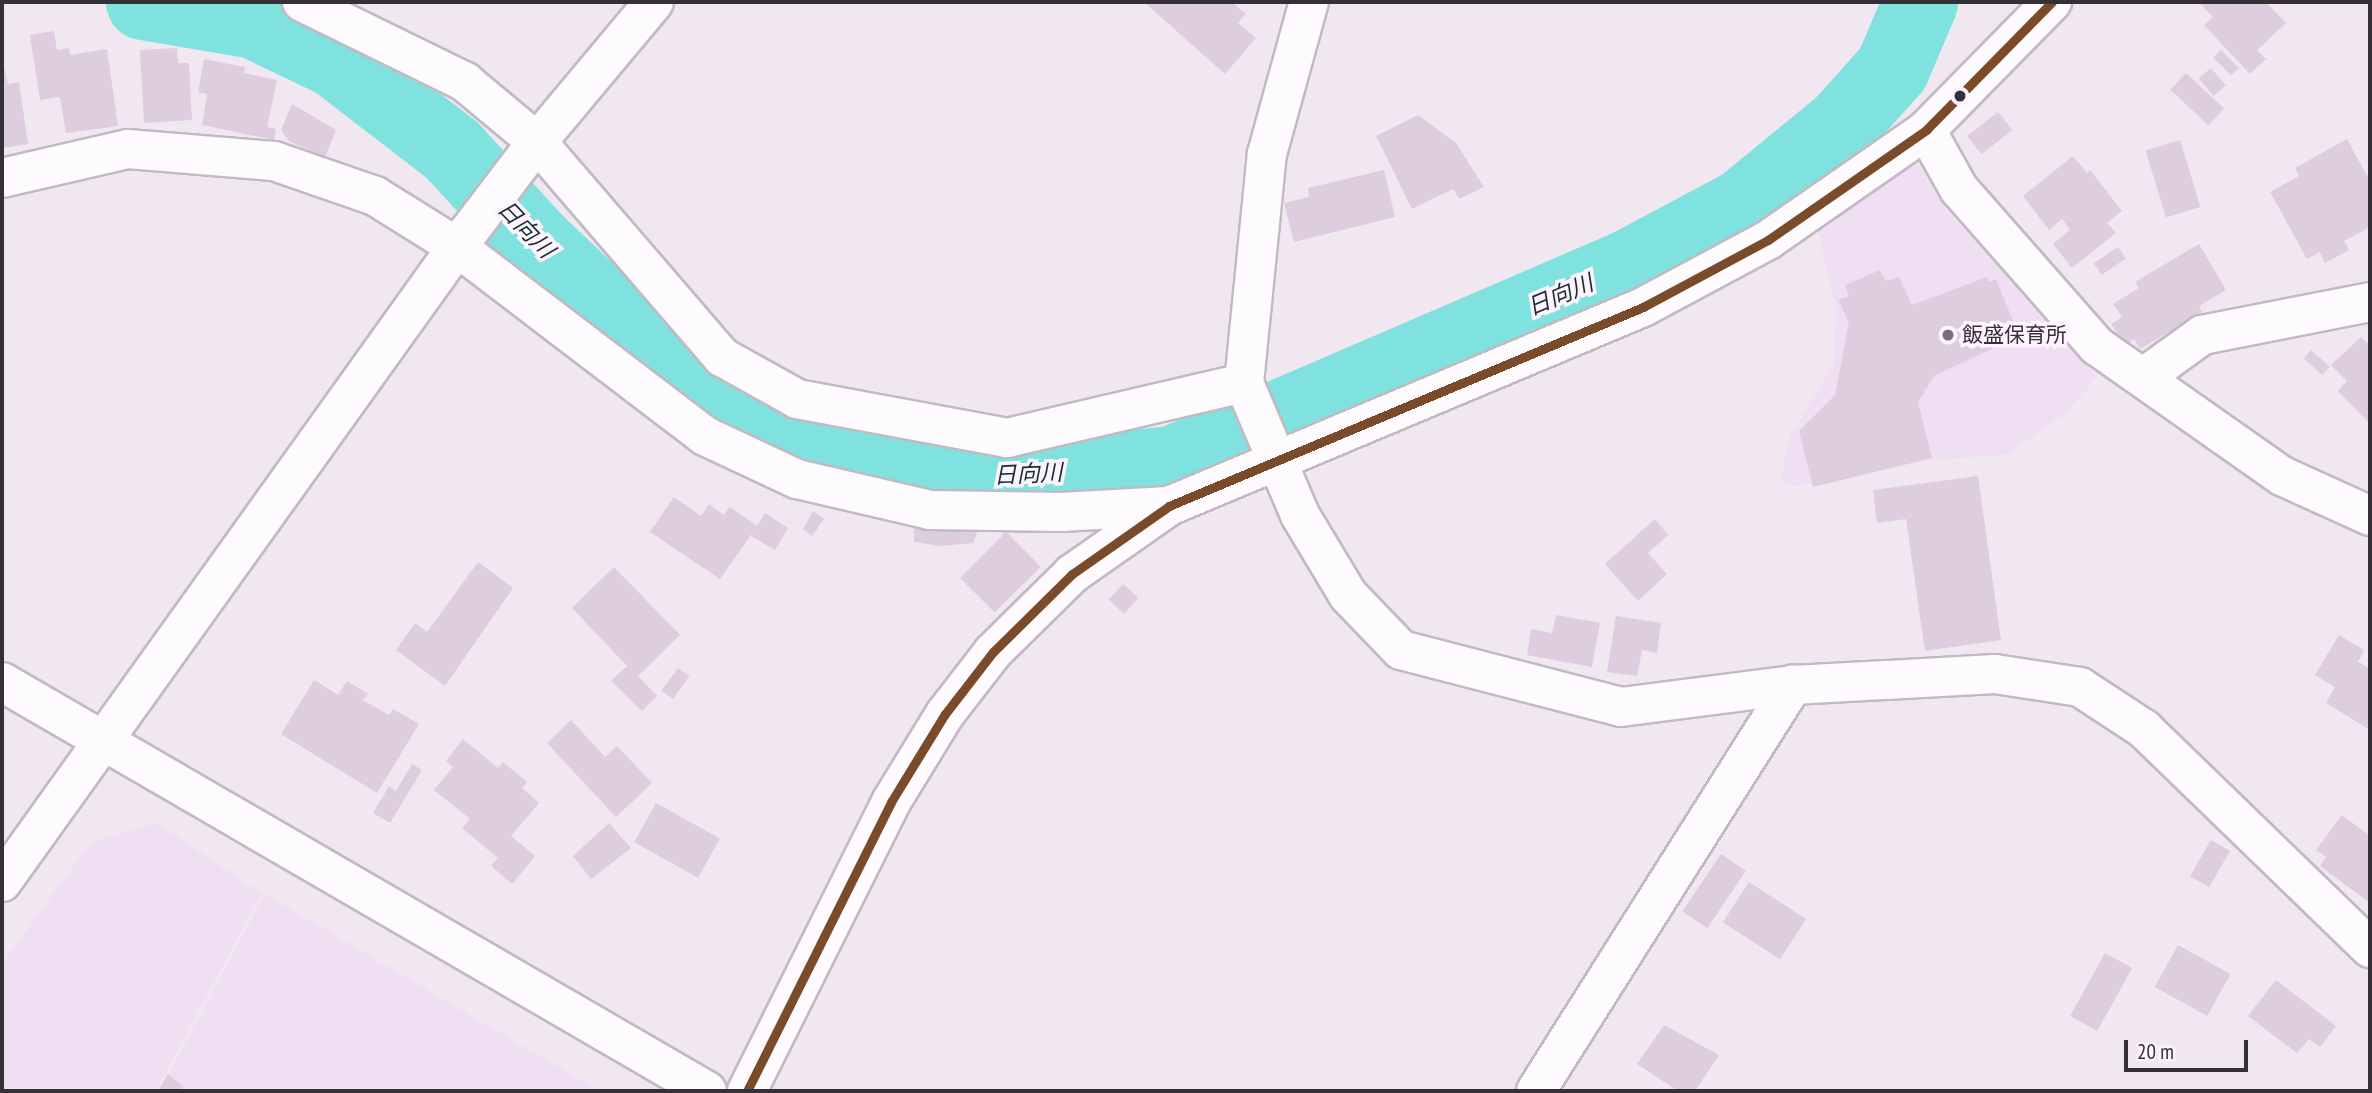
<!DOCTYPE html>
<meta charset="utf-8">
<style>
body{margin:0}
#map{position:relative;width:2372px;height:1093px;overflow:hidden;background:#f0e7f1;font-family:"PT Sans Narrow","Noto Sans JP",sans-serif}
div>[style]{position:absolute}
.built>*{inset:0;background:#f0dff2}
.river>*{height:75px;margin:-37.5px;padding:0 37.5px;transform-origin:37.5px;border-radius:37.5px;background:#80e2df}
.building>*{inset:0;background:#ddcddf;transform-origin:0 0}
.roads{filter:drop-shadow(2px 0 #c1bac2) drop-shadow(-2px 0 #c1bac2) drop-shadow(0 2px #c1bac2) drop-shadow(0 -2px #c1bac2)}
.minor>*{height:38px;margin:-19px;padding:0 19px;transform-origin:19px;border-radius:19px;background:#fdfbfd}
.bus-1>*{height:9px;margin:-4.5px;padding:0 4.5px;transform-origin:4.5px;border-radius:4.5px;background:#7a4b2a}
.dots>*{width:19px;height:19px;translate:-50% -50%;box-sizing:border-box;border:4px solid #fdf3fe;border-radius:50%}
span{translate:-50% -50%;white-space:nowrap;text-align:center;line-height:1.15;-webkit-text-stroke:7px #fdf3fe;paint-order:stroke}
.poi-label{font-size:21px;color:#352f36}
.left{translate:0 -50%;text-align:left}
.water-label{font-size:23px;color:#18302e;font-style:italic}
.frame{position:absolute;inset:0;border:4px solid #352f36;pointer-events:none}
.scale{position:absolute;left:2124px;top:1040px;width:124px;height:32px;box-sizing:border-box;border:4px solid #352f36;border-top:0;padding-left:9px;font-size:21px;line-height:24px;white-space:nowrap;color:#352f36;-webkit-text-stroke:5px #fdf3fe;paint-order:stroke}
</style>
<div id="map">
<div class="built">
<div style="clip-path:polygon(1917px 162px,1946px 211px,1996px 260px,2097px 377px,2067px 412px,2008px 454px,1926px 461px,1792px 487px,1780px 481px,1791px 434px,1834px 364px,1836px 306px,1818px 231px)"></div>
<div style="clip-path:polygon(157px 823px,261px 893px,156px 1091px,2px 1091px,2px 964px,91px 842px)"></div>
<div style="clip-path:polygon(265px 894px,599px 1091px,160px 1091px)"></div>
</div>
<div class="river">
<div style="left:143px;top:2px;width:113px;rotate:9.7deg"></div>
<div style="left:254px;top:21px;width:90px;rotate:25.7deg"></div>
<div style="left:335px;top:60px;width:146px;rotate:37.5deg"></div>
<div style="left:451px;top:149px;width:126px;rotate:47.6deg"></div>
<div style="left:536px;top:242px;width:199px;rotate:43.4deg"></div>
<div style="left:681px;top:379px;width:97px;rotate:35.3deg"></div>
<div style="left:760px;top:435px;width:81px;rotate:20.9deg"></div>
<div style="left:836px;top:464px;width:88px;rotate:9.1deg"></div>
<div style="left:923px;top:478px;width:107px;rotate:-1.1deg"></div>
<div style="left:1030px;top:476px;width:143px;rotate:-5.2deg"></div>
<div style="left:1172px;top:463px;width:498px;rotate:-23.3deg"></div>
<div style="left:1629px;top:266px;width:128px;rotate:-28deg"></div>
<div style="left:1742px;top:206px;width:129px;rotate:-39.4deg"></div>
<div style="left:1842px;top:124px;width:75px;rotate:-48.2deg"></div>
<div style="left:1892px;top:68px;width:72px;rotate:-67deg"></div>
</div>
<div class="building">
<div style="clip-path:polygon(1144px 2px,1232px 2px,1246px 14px,1238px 23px,1256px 38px,1225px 74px)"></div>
<div style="clip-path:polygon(2199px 2px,2266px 2px,2286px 23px,2257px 50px,2266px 59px,2250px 74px,2204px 25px,2213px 17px)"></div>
<div style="clip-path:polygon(54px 31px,57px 50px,69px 48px,70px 55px,107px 49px,118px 126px,66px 133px,60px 97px,40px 100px,30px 35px)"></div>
<div style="clip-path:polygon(177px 48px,178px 63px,189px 63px,192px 120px,144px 123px,140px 50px)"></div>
<div style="left:2221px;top:50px;width:25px;height:11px;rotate:45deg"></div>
<div style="clip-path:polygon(2px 59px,8px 84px,19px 82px,28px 144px,2px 148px)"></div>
<div style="clip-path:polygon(204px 59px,245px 67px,244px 73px,277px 80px,267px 127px,276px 129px,274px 140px,202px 125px,207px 94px,198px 92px)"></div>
<div style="left:2211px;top:68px;width:23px;height:16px;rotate:50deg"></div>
<div style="left:2186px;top:73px;width:52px;height:23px;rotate:43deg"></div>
<div style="clip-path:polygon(292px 104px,336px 130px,325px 157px,290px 142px,281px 130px)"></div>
<div style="left:1998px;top:112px;width:23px;height:39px;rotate:52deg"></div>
<div style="clip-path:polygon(1418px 115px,1456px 143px,1484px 187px,1459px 199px,1453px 189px,1412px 209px,1376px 136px)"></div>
<div style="clip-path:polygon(2347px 139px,2367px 176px,2370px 174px,2370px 227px,2344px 241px,2349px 250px,2325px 263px,2320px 252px,2307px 259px,2270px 192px,2299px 176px,2295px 168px)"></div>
<div style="left:2180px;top:140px;width:70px;height:36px;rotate:73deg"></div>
<div style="clip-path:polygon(2073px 156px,2087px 173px,2090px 170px,2122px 211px,2107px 223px,2116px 233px,2072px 268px,2053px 244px,2070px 230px,2062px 219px,2049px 230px,2023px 196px)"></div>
<div style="clip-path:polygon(1384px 170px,1395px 217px,1294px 242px,1284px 203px,1309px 197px,1308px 188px)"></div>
<div style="clip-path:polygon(2199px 244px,2226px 290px,2199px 306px,2202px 312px,2140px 349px,2134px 339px,2125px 345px,2111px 324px,2122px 317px,2113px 304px,2139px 288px,2135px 282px)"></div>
<div style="left:2118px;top:247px;width:14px;height:29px;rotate:56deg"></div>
<div style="clip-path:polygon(1880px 270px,1886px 281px,1899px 277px,1912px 305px,1987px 277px,1989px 282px,1996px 279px,2019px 336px,1934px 376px,1918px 402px,1932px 458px,1813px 487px,1799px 431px,1835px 395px,1849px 322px,1838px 300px,1849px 296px,1845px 285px)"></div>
<div style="clip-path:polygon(2361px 337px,2370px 346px,2370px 424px,2338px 391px,2347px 381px,2331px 365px)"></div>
<div style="left:2311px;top:350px;width:25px;height:11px;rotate:42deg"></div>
<div style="clip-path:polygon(1978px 476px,2001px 640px,1925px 651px,1906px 519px,1877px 523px,1873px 490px)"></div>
<div style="clip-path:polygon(674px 497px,701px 516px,709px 504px,724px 515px,730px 507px,757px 526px,765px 513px,788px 528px,775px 550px,751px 536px,755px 529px,720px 579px,650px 532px)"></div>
<div style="clip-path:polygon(813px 511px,824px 519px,812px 536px,803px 529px)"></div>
<div style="clip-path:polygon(1655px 519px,1668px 535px,1648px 553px,1667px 574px,1638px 601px,1605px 564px)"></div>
<div style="clip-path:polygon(914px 527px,945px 530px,978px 530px,973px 543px,941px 546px,914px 542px)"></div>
<div style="left:1006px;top:532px;width:49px;height:65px;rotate:45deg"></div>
<div style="clip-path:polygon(478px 562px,513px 588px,445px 686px,396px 650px,415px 623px,427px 632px)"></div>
<div style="clip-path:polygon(614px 567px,680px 635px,638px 676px,657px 696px,642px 711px,611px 681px,627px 666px,572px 608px)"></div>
<div style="left:1123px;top:584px;width:21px;height:21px;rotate:43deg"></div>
<div style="clip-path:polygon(1556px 615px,1600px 623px,1592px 667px,1527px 655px,1531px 629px,1552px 633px)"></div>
<div style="clip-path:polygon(1616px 616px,1661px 623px,1657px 653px,1642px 650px,1637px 676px,1607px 672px)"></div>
<div style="clip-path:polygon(2339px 635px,2364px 650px,2358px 662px,2370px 669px,2370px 730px,2326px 703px,2335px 687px,2315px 675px)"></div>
<div style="left:678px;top:668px;width:14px;height:28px;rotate:36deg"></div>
<div style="clip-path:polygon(314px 680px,338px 695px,347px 681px,368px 694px,363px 700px,389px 715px,393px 709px,419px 724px,377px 793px,281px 734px)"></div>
<div style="clip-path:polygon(571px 720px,605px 757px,617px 746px,652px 783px,616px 817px,547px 743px)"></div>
<div style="clip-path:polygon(463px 739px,498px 768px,503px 762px,527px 782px,522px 788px,539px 803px,511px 836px,535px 856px,512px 884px,491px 866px,498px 858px,462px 828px,470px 819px,434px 790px,453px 767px,446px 761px)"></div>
<div style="clip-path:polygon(412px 764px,422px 770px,390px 823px,373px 813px,389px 786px,396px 791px)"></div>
<div style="left:656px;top:803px;width:73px;height:45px;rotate:29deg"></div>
<div style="clip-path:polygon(2342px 815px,2370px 836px,2370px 903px,2320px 866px,2326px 857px,2316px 850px)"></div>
<div style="clip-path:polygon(609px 823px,631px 848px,591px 879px,573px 856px)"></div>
<div style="left:2211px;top:840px;width:22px;height:42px;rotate:30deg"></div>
<div style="left:1721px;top:854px;width:30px;height:69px;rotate:34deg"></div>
<div style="left:1749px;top:882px;width:68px;height:48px;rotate:33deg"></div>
<div style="left:2178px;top:945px;width:60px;height:48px;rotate:29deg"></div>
<div style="left:2105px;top:953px;width:31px;height:72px;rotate:29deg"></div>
<div style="clip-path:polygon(2276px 980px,2336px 1026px,2320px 1047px,2309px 1039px,2297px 1053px,2248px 1016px)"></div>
<div style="clip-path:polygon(1664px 1025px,1719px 1055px,1695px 1091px,1678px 1091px,1637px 1064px)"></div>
<div style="clip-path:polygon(168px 1074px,183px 1086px,181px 1091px,158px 1091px)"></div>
</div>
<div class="roads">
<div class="minor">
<div style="left:302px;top:2px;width:182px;rotate:26.1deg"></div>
<div style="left:465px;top:82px;width:94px;rotate:39.8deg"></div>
<div style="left:537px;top:142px;width:284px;rotate:49.3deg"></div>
<div style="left:722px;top:357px;width:86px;rotate:29.2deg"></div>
<div style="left:797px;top:399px;width:214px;rotate:10.5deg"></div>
<div style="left:1007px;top:438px;width:243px;rotate:-13.1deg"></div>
<div style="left:1244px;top:383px;width:230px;rotate:-84.3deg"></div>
<div style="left:1267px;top:154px;width:158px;rotate:-74.6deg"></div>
<div style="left:1926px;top:130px;width:68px;rotate:60.8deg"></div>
<div style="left:1959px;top:189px;width:209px;rotate:48.7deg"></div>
<div style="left:2097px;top:346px;width:226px;rotate:35.1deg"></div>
<div style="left:2282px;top:476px;width:97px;rotate:24.4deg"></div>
<div style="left:2px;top:178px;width:129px;rotate:-13deg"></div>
<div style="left:128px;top:149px;width:146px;rotate:4.7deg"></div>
<div style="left:274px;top:161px;width:107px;rotate:19.1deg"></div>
<div style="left:375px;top:196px;width:97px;rotate:31.9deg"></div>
<div style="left:457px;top:247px;width:312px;rotate:37.3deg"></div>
<div style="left:705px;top:436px;width:102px;rotate:25.1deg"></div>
<div style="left:797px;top:479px;width:137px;rotate:13.1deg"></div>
<div style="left:930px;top:510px;width:131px;rotate:0.9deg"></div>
<div style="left:1061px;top:512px;width:108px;rotate:-3.2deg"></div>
<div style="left:2144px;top:377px;width:72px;rotate:-35.9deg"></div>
<div style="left:2202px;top:335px;width:171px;rotate:-11.1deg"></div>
<div style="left:1244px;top:383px;width:143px;rotate:67deg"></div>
<div style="left:1300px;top:515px;width:93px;rotate:59deg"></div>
<div style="left:1348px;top:595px;width:76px;rotate:46.1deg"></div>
<div style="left:1401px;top:650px;width:227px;rotate:14.5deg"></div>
<div style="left:1621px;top:707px;width:173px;rotate:-7.3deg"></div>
<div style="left:1793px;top:685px;width:202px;rotate:-3.1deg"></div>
<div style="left:1995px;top:674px;width:86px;rotate:8.7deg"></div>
<div style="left:2080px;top:687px;width:77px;rotate:33.3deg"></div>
<div style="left:2144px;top:729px;width:315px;rotate:44.1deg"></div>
<div style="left:2px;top:682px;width:815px;rotate:30.12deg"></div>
<div style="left:2px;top:882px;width:781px;rotate:-54.38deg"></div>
<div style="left:457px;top:247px;width:132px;rotate:-52.7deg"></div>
<div style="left:537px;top:142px;width:182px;rotate:-50.1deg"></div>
<div style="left:747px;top:1091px;width:323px;rotate:-63.5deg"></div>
<div style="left:891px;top:802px;width:103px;rotate:-58.5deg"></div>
<div style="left:945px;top:714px;width:78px;rotate:-52.3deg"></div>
<div style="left:993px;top:652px;width:111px;rotate:-44.6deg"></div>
<div style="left:1072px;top:574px;width:118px;rotate:-35deg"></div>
<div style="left:1169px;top:506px;width:514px;rotate:-22.77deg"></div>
<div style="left:1643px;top:307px;width:142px;rotate:-28.2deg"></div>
<div style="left:1768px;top:240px;width:193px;rotate:-34.8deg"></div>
<div style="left:1926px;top:130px;width:180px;rotate:-45.5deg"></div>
<div style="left:1536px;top:1091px;width:481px;rotate:-57.7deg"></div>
</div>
</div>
<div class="bus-1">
<div style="left:747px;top:1091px;width:323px;rotate:-63.5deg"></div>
<div style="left:891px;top:802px;width:103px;rotate:-58.5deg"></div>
<div style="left:945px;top:714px;width:78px;rotate:-52.3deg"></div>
<div style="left:993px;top:652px;width:111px;rotate:-44.6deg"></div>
<div style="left:1072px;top:574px;width:118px;rotate:-35deg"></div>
<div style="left:1169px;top:506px;width:514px;rotate:-22.77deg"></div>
<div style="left:1643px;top:307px;width:142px;rotate:-28.2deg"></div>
<div style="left:1768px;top:240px;width:193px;rotate:-34.8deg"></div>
<div style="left:1926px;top:130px;width:180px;rotate:-45.5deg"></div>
</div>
<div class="dots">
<div style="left:1960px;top:96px;background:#352f36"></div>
<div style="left:1948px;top:335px;background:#766f77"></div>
</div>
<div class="poi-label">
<span class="left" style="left:1962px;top:335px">飯盛保育所</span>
</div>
<div class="water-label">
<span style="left:526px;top:229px;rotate:46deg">日向川</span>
<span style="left:1560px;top:295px;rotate:-23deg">日向川</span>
<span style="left:1028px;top:474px;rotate:-3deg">日向川</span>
</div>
<div class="frame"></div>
<div class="scale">20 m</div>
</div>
